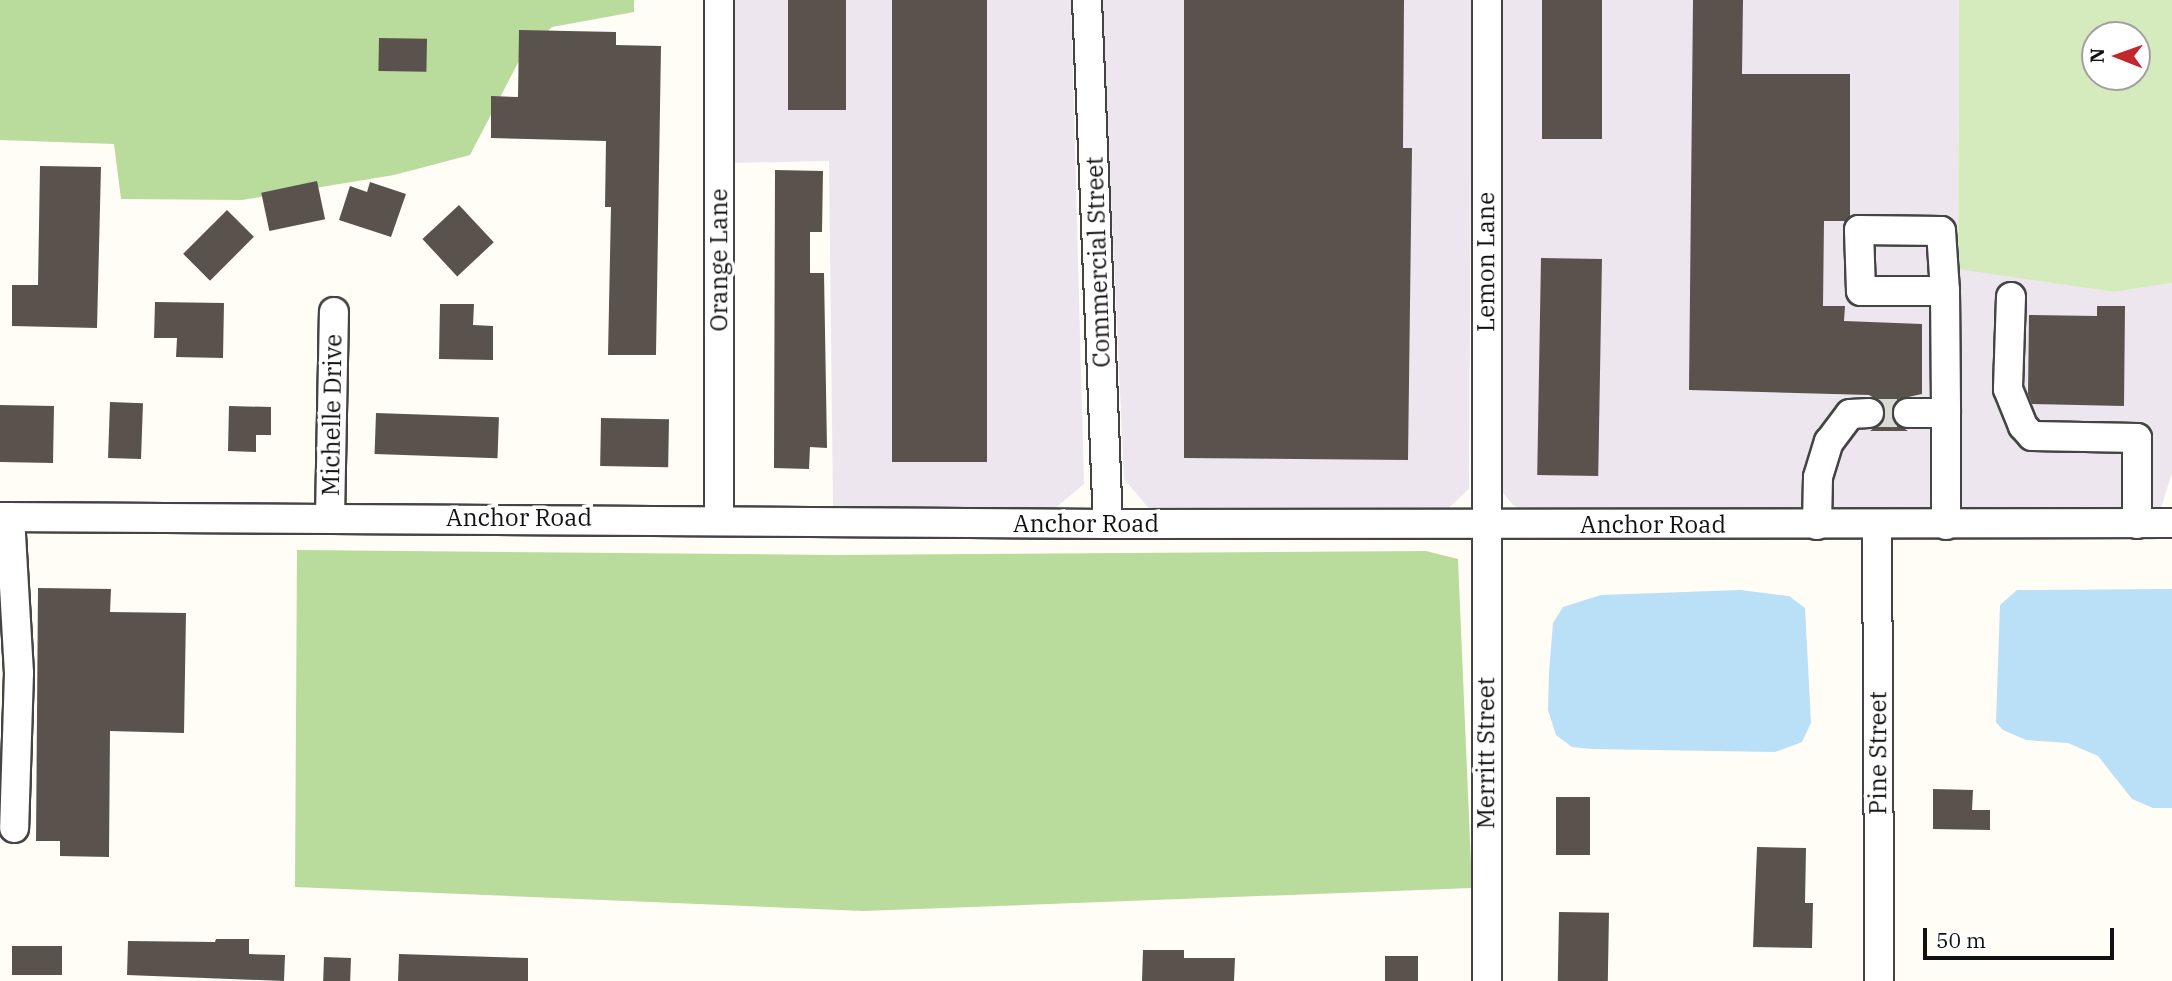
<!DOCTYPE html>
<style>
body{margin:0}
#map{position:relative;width:2172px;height:981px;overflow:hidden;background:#fffdf5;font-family:"IBM Plex Serif",serif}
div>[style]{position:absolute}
.industrial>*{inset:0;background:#eee6ef}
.green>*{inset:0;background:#d5ebbd}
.forest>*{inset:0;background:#b9dc9c}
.water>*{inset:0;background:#b9e0f7}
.building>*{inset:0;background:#5a524d;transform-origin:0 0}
.minor-tunnel>*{height:28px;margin-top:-14px;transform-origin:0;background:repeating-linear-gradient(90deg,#dbdad3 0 28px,transparent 0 42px)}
.roads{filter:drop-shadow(2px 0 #444) drop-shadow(-2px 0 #444) drop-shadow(0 2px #444) drop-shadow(0 -2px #444)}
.minor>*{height:28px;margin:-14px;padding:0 14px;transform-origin:14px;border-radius:14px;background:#fff}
span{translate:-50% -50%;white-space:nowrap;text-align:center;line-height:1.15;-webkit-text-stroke:7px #fff;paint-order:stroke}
.street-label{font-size:24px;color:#111}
.north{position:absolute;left:2081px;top:21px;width:70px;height:70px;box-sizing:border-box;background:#fff;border:2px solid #a0a0a0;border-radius:50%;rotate:271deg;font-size:19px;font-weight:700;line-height:28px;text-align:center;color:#111}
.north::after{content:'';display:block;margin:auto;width:24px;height:32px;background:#c4262e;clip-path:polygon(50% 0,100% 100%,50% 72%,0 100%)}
.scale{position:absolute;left:1923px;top:928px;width:191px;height:32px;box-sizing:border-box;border:4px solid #111;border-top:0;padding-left:9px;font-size:21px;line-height:24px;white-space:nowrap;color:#111;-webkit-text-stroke:5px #fff;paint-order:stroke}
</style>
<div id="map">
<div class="industrial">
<div style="clip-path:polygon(734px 0,1071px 0,1084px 484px,1048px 514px,833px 508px,829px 161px,734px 163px)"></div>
<div style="clip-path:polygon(1102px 0,1472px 0,1469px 489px,1443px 513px,1151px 511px,1124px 479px)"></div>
<div style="clip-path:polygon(1502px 0,1959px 0,1958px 268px,2114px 292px,2172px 283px,2172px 473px,2160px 511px,1532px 516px,1513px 505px,1501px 490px)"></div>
</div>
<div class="green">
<div style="clip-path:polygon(evenodd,1959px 0,2172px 0,2172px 283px,2114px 292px,1958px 269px,1959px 0,2137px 35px,2137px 77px,2095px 77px,2095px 35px,2137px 35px)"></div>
</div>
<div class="forest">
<div style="clip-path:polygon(0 0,634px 0,634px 12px,552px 27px,520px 59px,470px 155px,394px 175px,242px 200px,121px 199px,114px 144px,0 140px)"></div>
<div style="clip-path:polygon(297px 550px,834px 555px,1426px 551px,1458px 559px,1472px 888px,863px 911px,295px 887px)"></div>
</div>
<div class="water">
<div style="clip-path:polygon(2172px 589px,2172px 808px,2153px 808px,2132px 799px,2098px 756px,2068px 743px,2026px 740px,2003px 730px,1996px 722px,2000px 605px,2017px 590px)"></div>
<div style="clip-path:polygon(1740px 590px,1789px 596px,1805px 608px,1811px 723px,1802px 742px,1775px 752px,1592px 749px,1572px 747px,1556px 735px,1548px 710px,1549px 673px,1553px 623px,1563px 607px,1601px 595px)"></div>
</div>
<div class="building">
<div style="left:788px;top:0;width:58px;height:110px"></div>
<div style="left:892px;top:0;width:95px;height:462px"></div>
<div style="clip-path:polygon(1184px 0,1404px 0,1403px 148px,1412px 148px,1408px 460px,1184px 458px)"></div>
<div style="left:1542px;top:0;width:60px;height:139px"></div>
<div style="clip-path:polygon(1693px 0,1743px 0,1742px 74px,1850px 74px,1850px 216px,1846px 221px,1824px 221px,1823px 306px,1845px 306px,1844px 321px,1922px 324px,1922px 394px,1899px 399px,1891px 412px,1894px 422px,1908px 431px,1870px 431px,1883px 421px,1886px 413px,1882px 403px,1869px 395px,1689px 390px)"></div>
<div style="clip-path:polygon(519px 30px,616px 32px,616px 45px,661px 46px,656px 355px,608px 355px,611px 207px,605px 207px,606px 141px,491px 138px,491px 96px,518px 97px)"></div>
<div style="left:379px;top:38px;width:48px;height:33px;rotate:1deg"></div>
<div style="clip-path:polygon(40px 166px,101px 167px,97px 328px,12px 326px,12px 285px,38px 285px)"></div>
<div style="clip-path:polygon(775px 170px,823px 171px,822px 232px,810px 232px,810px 273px,824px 273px,827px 448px,810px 447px,809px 469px,774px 468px)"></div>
<div style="left:317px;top:181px;width:39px;height:57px;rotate:78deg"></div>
<div style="clip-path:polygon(370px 182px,406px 194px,391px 237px,339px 220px,350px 186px,367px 192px)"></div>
<div style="left:459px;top:205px;width:51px;height:50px;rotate:47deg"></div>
<div style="left:227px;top:210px;width:38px;height:62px;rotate:45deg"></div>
<div style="left:1541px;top:258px;width:61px;height:217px;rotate:1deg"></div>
<div style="clip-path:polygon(155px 302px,224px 303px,223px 358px,176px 357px,177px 338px,154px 338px)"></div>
<div style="clip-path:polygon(440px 304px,474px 304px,473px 325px,493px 326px,493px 360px,439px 359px)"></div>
<div style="clip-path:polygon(2097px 306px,2125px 306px,2124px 406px,2032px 404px,2028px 394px,2029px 315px,2097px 316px)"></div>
<div style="left:110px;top:402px;width:33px;height:56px;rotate:2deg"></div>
<div style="left:0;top:405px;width:54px;height:57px;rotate:1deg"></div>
<div style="clip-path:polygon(229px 406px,271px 407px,271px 435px,256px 435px,256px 452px,228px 451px)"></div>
<div style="left:376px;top:413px;width:123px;height:41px;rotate:2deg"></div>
<div style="left:601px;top:418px;width:68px;height:48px;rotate:1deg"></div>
<div style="clip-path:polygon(38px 588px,111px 589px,110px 612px,186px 613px,184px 733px,110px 731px,109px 857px,60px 856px,60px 841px,36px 841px)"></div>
<div style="clip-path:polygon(1933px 789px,1973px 790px,1972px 810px,1990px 810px,1990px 830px,1933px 829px)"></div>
<div style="left:1556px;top:797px;width:34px;height:58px"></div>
<div style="clip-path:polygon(1757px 847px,1806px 848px,1805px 903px,1813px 903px,1812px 948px,1753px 947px)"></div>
<div style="left:1559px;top:912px;width:50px;height:69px;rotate:1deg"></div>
<div style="clip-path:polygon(216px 939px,249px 939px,249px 954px,285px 955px,284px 981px,127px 975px,128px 941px,215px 942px)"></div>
<div style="left:12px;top:946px;width:50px;height:29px"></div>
<div style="clip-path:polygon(1143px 950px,1184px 950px,1184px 958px,1235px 958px,1234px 981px,1142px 981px)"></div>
<div style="clip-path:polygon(399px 954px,528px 958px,528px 981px,398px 981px)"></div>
<div style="left:1385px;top:956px;width:33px;height:25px"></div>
<div style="left:324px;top:957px;width:27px;height:24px;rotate:2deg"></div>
</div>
<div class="minor-tunnel">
<div style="left:1869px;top:413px;width:39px"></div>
</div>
<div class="roads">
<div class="minor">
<div style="left:1087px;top:0;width:524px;rotate:87.71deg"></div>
<div style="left:1945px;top:291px;width:84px;rotate:180deg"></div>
<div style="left:1861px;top:291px;width:61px;rotate:-91.9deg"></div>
<div style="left:1859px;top:230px;width:82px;rotate:0.7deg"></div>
<div style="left:1941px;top:231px;width:60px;rotate:86.2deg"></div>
<div style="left:1945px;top:291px;width:122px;rotate:89.5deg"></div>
<div style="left:2011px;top:297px;width:92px;rotate:91.9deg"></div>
<div style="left:2008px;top:389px;width:40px;rotate:68deg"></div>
<div style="left:2023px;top:426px;width:13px;rotate:48deg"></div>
<div style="left:2032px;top:436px;width:105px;rotate:1.1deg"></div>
<div style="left:2137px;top:438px;width:86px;rotate:90deg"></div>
<div style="left:1908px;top:413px;width:38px"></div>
<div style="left:1946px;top:413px;width:112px;rotate:90deg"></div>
<div style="left:0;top:517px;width:1108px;rotate:0.36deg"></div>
<div style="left:1108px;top:524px;width:1064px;rotate:-0.05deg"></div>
<div style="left:10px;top:517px;width:156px;rotate:86.7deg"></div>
<div style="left:19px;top:673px;width:155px;rotate:91.8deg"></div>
<div style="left:330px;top:518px;width:206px;rotate:-88.9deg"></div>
<div style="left:719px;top:519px;width:519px;rotate:-90deg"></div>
<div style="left:1817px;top:525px;width:48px;rotate:-88.8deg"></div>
<div style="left:1818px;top:477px;width:37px;rotate:-73deg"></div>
<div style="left:1829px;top:442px;width:35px;rotate:-53deg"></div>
<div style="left:1850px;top:414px;width:19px;rotate:-3deg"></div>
<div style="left:1877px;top:525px;width:456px;rotate:89.7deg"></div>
<div style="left:1487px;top:981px;width:981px;rotate:-90deg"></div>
</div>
</div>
<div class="street-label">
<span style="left:719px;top:260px;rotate:-90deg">Orange Lane</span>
<span style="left:1098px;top:262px;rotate:-92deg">Commercial Street</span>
<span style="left:1486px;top:262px;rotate:-90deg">Lemon Lane</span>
<span style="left:332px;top:415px;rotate:-89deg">Michelle Drive</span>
<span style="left:519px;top:518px">Anchor Road</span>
<span style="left:1086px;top:524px">Anchor Road</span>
<span style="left:1653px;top:525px">Anchor Road</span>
<span style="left:1486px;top:753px;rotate:-90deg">Merritt Street</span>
<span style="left:1878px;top:753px;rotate:-90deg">Pine Street</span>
</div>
<div class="north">N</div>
<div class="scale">50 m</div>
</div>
